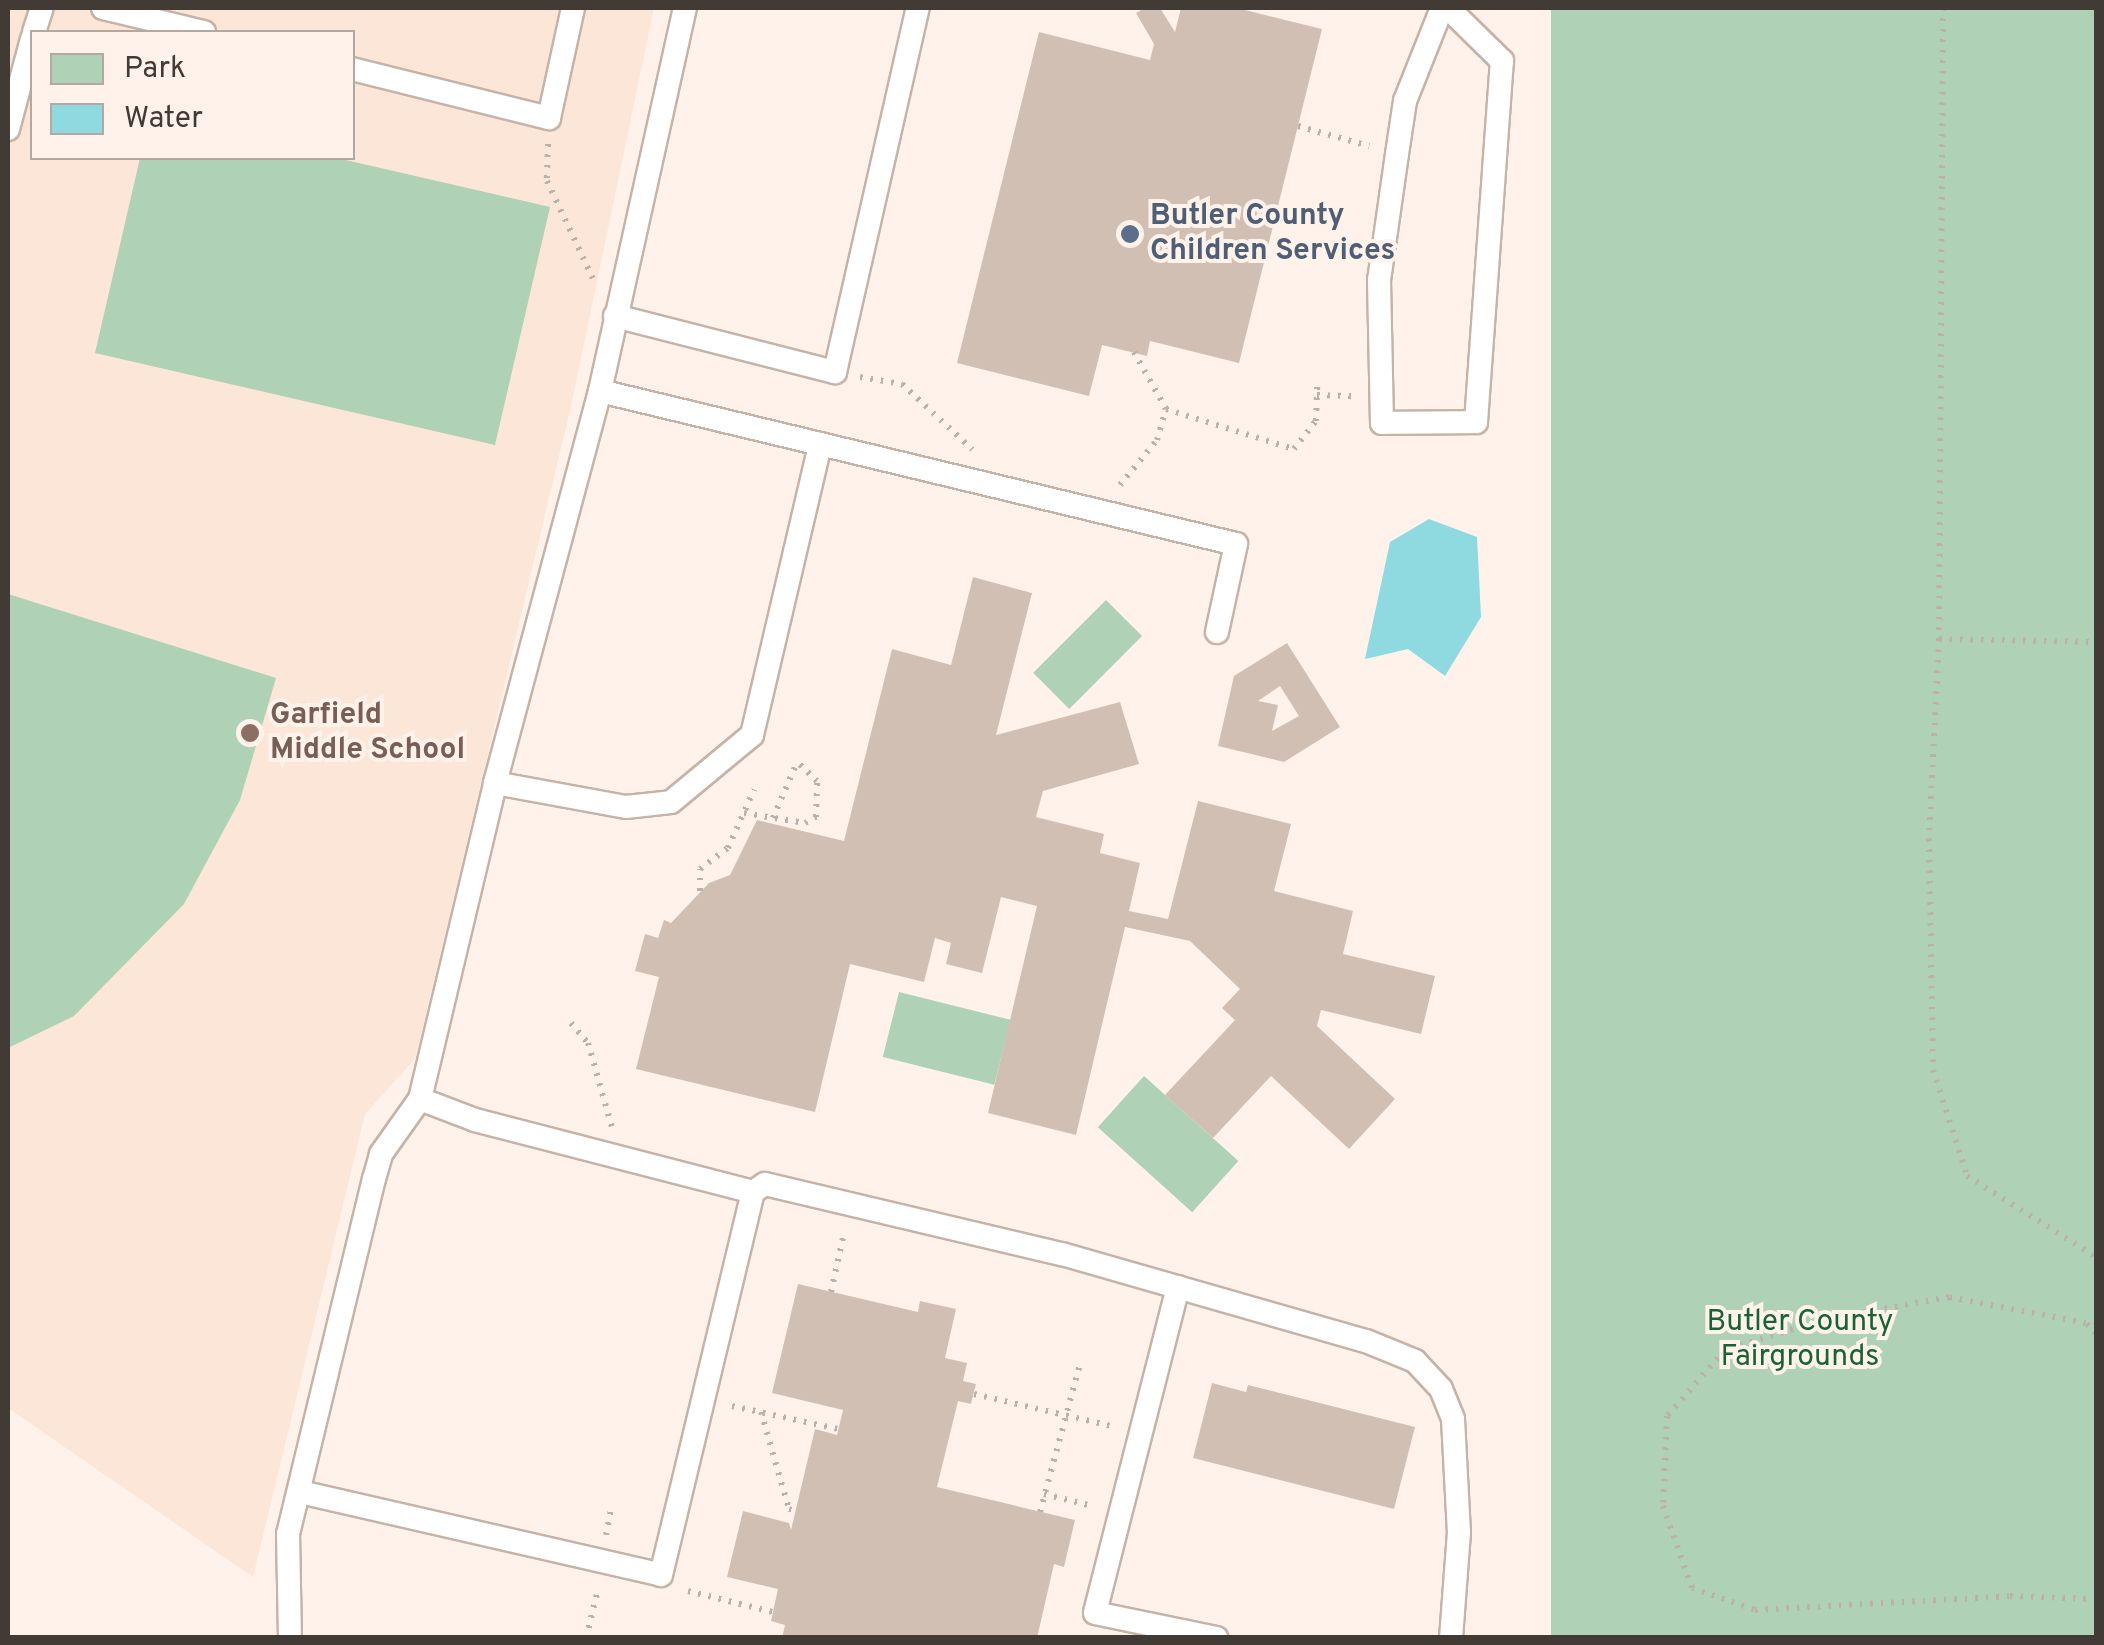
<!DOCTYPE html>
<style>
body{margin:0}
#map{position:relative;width:2104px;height:1645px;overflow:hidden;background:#fff2eb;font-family:Overpass,sans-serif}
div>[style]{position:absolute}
.built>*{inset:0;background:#fbe6d8}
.green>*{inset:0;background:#afd1b6;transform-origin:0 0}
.water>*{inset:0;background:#8fdae0}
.building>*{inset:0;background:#d2bfb3}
.path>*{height:6px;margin-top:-3px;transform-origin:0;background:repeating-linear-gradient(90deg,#bcb1aa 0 2.5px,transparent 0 10.5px)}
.roads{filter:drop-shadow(2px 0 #c6b3a7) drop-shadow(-2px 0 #c6b3a7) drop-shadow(0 2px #c6b3a7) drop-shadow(0 -2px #c6b3a7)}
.lane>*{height:22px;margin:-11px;padding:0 11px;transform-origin:11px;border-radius:11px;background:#fff}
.dots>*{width:28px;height:28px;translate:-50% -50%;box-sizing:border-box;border:5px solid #fff2eb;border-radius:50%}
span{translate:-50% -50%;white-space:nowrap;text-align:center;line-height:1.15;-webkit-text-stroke:8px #fff2eb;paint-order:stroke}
.service-label{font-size:30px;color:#4e5e75;font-weight:700}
.left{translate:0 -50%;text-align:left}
.education-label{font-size:30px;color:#785e54;font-weight:700}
.park-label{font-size:30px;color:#186334}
.frame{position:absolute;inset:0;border:10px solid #423a35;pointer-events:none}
.legend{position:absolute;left:30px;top:30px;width:325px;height:130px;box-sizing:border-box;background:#fff2eb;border:2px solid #b3a8a2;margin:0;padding:12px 18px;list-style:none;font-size:30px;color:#423a35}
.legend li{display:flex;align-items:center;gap:20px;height:50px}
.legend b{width:50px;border:2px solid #b3a8a2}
</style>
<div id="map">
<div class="built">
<div style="clip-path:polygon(evenodd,8px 8px,654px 8px,571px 406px,415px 1059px,365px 1114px,253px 1577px,8px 1408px,8px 8px,32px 32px,352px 32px,352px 158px,32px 158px,32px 32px)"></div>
</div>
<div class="green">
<div style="left:1551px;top:8px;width:545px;height:1630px"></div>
<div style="clip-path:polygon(140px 158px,337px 158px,550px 207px,495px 445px,95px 353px)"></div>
<div style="clip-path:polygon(8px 594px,276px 678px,240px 800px,184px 904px,74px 1016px,8px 1048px)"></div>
<div style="left:1106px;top:600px;width:51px;height:103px;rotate:45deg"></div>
<div style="left:899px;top:992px;width:115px;height:67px;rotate:14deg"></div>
<div style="left:1144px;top:1076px;width:127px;height:69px;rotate:42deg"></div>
</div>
<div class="water">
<div style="clip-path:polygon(1429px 519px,1477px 537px,1481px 617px,1445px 676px,1408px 649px,1365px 659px,1390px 542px)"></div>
</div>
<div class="building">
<div style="clip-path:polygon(1145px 8px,1160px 8px,1175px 32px,1181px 8px,1237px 8px,1322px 29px,1239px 363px,1150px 341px,1147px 356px,1102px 345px,1089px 396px,957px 363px,1039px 32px,1150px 60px,1154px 44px,1136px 13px)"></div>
<div style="clip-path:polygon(973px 577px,1032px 593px,996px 735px,1120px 702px,1139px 764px,1043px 791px,1036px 817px,1104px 834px,1100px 853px,1140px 863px,1129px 911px,1168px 919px,1198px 801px,1291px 824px,1274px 891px,1353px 911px,1343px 954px,1435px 976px,1421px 1034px,1321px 1010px,1317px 1026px,1395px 1099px,1349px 1149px,1271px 1076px,1213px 1138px,1165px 1095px,1235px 1020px,1222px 1008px,1240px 989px,1190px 941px,1125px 927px,1076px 1135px,988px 1113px,1037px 906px,1001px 897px,982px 973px,946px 964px,951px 943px,935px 938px,924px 982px,850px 964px,815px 1112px,636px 1069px,659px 977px,635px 971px,645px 934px,658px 938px,664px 920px,671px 923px,709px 883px,730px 875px,757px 820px,844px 841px,892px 649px,951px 665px)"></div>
<div style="clip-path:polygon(evenodd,1287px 643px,1340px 727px,1284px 762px,1218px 746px,1234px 676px,1287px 643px,1280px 686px,1299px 716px,1272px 731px,1278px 705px,1258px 701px,1280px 686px)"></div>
<div style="clip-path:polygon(798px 1284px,918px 1312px,920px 1301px,956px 1309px,945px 1358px,967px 1363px,963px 1381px,976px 1384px,971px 1404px,958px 1401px,937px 1487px,1075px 1520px,1064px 1567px,1054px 1564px,1037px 1638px,782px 1638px,785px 1625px,771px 1621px,778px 1589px,727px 1577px,743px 1511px,789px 1523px,791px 1530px,815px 1429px,837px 1435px,843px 1410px,772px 1393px)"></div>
<div style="clip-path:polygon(1212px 1383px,1246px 1392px,1248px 1385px,1415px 1427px,1394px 1509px,1193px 1458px)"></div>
</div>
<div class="path">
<div style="left:1943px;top:8px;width:631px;rotate:90.36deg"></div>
<div style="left:1939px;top:639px;width:200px;rotate:92.9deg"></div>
<div style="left:1929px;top:839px;width:231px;rotate:89deg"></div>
<div style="left:1933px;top:1070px;width:111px;rotate:72.2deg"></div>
<div style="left:1967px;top:1176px;width:152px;rotate:32.1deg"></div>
<div style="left:1298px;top:126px;width:74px;rotate:15.7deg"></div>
<div style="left:548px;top:144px;width:37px;rotate:92deg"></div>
<div style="left:547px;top:181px;width:110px;rotate:64.8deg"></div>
<div style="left:1134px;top:352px;width:65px;rotate:60.7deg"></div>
<div style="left:1166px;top:409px;width:134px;rotate:17.4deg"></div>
<div style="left:1294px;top:449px;width:36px;rotate:-52deg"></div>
<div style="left:1316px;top:421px;width:35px;rotate:-88deg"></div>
<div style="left:860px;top:377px;width:43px;rotate:9.5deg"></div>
<div style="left:902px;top:384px;width:96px;rotate:42.9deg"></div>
<div style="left:1317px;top:395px;width:38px;rotate:2deg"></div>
<div style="left:1120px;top:485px;width:58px;rotate:-50.6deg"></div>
<div style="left:1157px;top:440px;width:32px;rotate:-74deg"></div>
<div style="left:1939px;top:639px;width:157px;rotate:1.1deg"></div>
<div style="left:744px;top:813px;width:62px;rotate:9.3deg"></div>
<div style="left:805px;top:823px;width:13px;rotate:-29deg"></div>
<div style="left:816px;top:817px;width:36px;rotate:-88deg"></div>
<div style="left:817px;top:781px;width:29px;rotate:-136deg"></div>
<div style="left:773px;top:818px;width:56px;rotate:-66.7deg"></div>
<div style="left:700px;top:891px;width:22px;rotate:-90deg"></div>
<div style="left:700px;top:869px;width:35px;rotate:-37deg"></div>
<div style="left:728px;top:848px;width:64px;rotate:-65.9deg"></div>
<div style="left:571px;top:1023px;width:26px;rotate:50deg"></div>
<div style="left:588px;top:1043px;width:87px;rotate:74.1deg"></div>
<div style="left:831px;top:1292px;width:60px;rotate:-77.6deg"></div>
<div style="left:2096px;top:1333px;width:14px;rotate:-135deg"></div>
<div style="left:2086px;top:1323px;width:139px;rotate:-169.3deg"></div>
<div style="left:1949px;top:1297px;width:128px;rotate:169.7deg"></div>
<div style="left:1823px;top:1320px;width:102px;rotate:163deg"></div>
<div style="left:1725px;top:1350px;width:88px;rotate:131.3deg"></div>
<div style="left:1667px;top:1416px;width:90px;rotate:92.5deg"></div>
<div style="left:1663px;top:1506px;width:87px;rotate:70.5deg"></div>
<div style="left:1692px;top:1588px;width:67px;rotate:19.2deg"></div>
<div style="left:1755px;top:1610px;width:255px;rotate:-3.1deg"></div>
<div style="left:2010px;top:1596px;width:86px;rotate:2deg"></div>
<div style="left:974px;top:1394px;width:146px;rotate:13.1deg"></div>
<div style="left:732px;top:1406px;width:108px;rotate:12.2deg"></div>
<div style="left:761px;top:1412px;width:101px;rotate:73.9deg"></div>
<div style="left:789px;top:1509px;width:6px;rotate:18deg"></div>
<div style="left:1044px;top:1494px;width:49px;rotate:14deg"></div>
<div style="left:1040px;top:1512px;width:157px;rotate:-74.9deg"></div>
<div style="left:606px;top:1535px;width:25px;rotate:-79deg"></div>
<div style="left:688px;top:1591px;width:88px;rotate:13.9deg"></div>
<div style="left:586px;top:1638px;width:49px;rotate:-76deg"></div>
</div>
<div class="roads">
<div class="lane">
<div style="left:103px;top:8px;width:104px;rotate:13.4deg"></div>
<div style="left:1442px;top:8px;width:100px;rotate:111.7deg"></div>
<div style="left:1405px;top:101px;width:54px;rotate:98.6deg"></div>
<div style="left:1397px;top:154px;width:127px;rotate:98.1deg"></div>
<div style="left:1379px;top:280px;width:143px;rotate:88.8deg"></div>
<div style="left:1382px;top:423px;width:94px;rotate:-0.6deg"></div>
<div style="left:1476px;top:422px;width:362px;rotate:-85.9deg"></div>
<div style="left:1502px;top:61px;width:76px;rotate:-135.5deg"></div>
<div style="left:34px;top:32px;width:25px;rotate:-72deg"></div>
<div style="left:352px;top:69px;width:203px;rotate:14deg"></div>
<div style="left:549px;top:118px;width:113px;rotate:-77.7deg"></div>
<div style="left:8px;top:129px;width:93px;rotate:-75.1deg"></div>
<div style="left:615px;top:316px;width:227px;rotate:14.3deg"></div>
<div style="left:835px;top:372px;width:373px;rotate:-77.2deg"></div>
<div style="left:600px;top:391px;width:654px;rotate:13.53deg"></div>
<div style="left:1236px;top:544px;width:90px;rotate:102.2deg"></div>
<div style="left:495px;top:783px;width:133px;rotate:10.4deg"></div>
<div style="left:626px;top:807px;width:45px;rotate:-6.3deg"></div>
<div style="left:671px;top:802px;width:105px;rotate:-39.6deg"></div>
<div style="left:752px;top:735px;width:299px;rotate:-76.8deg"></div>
<div style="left:420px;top:1099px;width:59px;rotate:20.9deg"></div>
<div style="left:475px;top:1120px;width:287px;rotate:14.5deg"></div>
<div style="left:753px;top:1192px;width:14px;rotate:-34deg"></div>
<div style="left:765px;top:1184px;width:305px;rotate:13.3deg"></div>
<div style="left:1062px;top:1254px;width:316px;rotate:16deg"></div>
<div style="left:1366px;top:1341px;width:53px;rotate:22.2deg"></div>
<div style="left:1415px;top:1361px;width:38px;rotate:47deg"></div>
<div style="left:1441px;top:1389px;width:32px;rotate:68deg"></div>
<div style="left:1453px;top:1419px;width:113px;rotate:87deg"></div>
<div style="left:1459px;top:1532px;width:106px;rotate:94.3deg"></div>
<div style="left:1178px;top:1287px;width:336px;rotate:104.3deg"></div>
<div style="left:1095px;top:1613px;width:124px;rotate:11.7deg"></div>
<div style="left:300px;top:1492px;width:370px;rotate:12.9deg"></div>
<div style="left:661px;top:1575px;width:394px;rotate:-76.5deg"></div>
<div style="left:290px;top:1638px;width:104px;rotate:-91.1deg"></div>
<div style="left:288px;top:1534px;width:365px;rotate:-76.4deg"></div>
<div style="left:374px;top:1179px;width:26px;rotate:-74deg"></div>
<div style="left:381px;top:1154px;width:67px;rotate:-54.7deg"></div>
<div style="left:420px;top:1099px;width:325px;rotate:-76.6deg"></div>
<div style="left:495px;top:783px;width:406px;rotate:-75deg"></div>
<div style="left:600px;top:391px;width:392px;rotate:-77.5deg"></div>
</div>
</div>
<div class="dots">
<div style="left:1130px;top:234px;background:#5c6f8a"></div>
<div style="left:250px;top:733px;background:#8d6e63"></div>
</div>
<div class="service-label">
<span class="left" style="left:1150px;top:234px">Butler County<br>Children Services</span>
</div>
<div class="education-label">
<span class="left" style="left:270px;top:733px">Garfield<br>Middle School</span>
</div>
<div class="park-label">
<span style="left:1800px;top:1340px">Butler County<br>Fairgrounds</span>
</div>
<div class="frame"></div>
<ul class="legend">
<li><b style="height:28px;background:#afd1b6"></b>Park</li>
<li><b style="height:28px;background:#8fdae0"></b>Water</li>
</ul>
</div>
